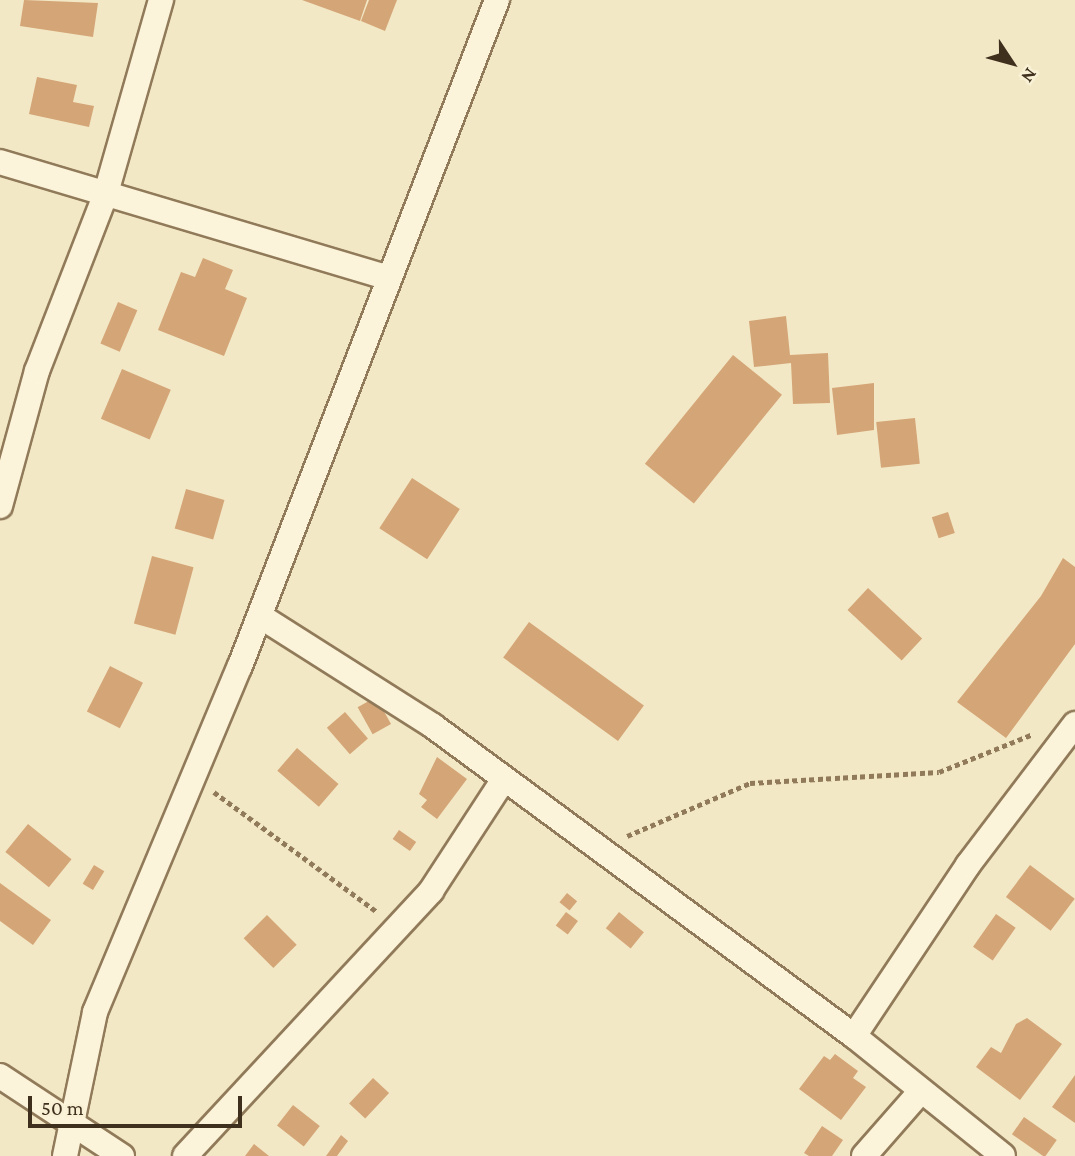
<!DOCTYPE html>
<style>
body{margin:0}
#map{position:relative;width:1075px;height:1156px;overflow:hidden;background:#f3e8c5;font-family:"Crimson Pro",serif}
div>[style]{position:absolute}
.building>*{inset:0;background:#d4a577;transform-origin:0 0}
.path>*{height:4.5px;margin-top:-2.25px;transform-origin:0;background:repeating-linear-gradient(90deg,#907a59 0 5px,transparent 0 8.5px)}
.roads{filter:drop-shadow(2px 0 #907a59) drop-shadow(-2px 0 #907a59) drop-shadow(0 2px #907a59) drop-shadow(0 -2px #907a59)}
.street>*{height:24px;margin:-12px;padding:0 12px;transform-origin:12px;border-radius:12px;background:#fcf4da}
span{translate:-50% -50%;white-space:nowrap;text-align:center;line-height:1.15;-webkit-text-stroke:5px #f9f1d5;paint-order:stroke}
.north{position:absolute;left:977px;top:28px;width:70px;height:70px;-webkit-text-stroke:5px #f9f1d5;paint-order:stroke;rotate:126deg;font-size:19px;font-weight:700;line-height:28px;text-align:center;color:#3f301e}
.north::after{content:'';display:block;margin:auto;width:24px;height:32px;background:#3f301e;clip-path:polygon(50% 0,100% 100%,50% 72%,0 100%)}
.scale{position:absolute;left:28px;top:1096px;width:214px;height:32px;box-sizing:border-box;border:4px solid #3f301e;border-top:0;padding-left:9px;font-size:21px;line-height:24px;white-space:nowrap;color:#3f301e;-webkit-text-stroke:5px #f9f1d5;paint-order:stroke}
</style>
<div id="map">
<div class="building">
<div style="clip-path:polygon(24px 0,98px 3px,93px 37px,20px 26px)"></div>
<div style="clip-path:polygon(302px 0,367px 0,360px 21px)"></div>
<div style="clip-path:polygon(369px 0,397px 0,385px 31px,361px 21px)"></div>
<div style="clip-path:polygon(37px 77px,77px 85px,73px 102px,94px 106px,89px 127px,29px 114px)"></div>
<div style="clip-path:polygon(203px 258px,233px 270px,225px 289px,247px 298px,224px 356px,158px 330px,181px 272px,195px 277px)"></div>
<div style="left:118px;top:302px;width:21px;height:45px;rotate:23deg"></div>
<div style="clip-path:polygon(786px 316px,790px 355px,828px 353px,830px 403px,793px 404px,791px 363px,754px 367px,749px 321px)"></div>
<div style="left:733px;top:355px;width:63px;height:140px;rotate:39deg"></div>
<div style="left:122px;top:369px;width:53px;height:54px;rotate:23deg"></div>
<div style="clip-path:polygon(874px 383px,874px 430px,837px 435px,832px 388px)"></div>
<div style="left:915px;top:418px;width:46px;height:39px;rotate:84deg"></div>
<div style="left:412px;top:478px;width:57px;height:60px;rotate:33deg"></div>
<div style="left:186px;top:489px;width:40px;height:41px;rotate:16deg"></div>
<div style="left:948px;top:512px;width:22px;height:17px;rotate:72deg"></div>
<div style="left:152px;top:556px;width:43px;height:70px;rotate:15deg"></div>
<div style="clip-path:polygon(1063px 558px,1075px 567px,1075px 644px,1006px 738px,957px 702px,1041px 596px)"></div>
<div style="left:868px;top:588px;width:74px;height:30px;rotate:43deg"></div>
<div style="left:529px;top:622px;width:142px;height:44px;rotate:36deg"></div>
<div style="left:110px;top:666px;width:37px;height:51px;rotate:27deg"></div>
<div style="left:376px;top:697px;width:31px;height:21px;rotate:61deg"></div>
<div style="left:345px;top:712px;width:35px;height:24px;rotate:49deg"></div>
<div style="left:297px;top:748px;width:55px;height:30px;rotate:41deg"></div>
<div style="clip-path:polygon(437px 757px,467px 779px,437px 819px,421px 807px,427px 800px,419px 794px)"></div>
<div style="left:28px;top:824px;width:56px;height:36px;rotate:39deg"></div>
<div style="left:399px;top:830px;width:21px;height:11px;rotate:35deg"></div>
<div style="left:94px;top:865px;width:12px;height:22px;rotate:31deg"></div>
<div style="left:1030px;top:865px;width:56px;height:40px;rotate:37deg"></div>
<div style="clip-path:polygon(0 883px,51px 920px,33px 945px,0 921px)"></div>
<div style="left:567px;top:893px;width:13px;height:12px;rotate:39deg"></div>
<div style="left:566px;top:912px;width:15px;height:17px;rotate:37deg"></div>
<div style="left:619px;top:912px;width:32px;height:21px;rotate:39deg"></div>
<div style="left:996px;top:914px;width:24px;height:40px;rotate:35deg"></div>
<div style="left:267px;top:915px;width:42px;height:33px;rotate:45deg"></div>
<div style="clip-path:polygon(1027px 1018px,1062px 1044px,1020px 1100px,976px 1067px,991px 1047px,1001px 1053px,1016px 1024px)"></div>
<div style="clip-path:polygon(835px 1054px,858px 1071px,853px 1078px,866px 1087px,841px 1120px,799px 1089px,824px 1056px,830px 1060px)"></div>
<div style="clip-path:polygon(1075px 1075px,1075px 1123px,1052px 1107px)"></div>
<div style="left:373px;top:1078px;width:22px;height:35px;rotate:43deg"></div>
<div style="left:293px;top:1105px;width:34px;height:26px;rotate:38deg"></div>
<div style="left:1024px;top:1117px;width:40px;height:21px;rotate:35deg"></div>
<div style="clip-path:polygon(822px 1126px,843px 1140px,832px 1156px,809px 1156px,804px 1153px)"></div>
<div style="clip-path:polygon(341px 1135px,348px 1141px,337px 1156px,326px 1156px)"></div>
<div style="clip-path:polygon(254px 1144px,269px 1156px,245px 1156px)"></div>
</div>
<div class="path">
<div style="left:214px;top:792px;width:201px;rotate:36.3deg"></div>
<div style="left:627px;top:836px;width:134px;rotate:-23.3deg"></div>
<div style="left:750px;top:783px;width:189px;rotate:-3.3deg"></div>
<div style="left:939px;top:772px;width:101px;rotate:-22deg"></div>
</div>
<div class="roads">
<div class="street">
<div style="left:0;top:162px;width:402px;rotate:16.6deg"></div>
<div style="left:0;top:506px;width:140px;rotate:-74.7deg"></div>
<div style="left:37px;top:371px;width:191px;rotate:-68.8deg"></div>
<div style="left:106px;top:193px;width:201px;rotate:-74.1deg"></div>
<div style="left:260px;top:616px;width:205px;rotate:32.4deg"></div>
<div style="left:433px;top:726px;width:523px;rotate:36.37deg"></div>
<div style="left:854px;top:1036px;width:191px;rotate:38.8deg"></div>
<div style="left:854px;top:1036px;width:206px;rotate:-56.3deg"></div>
<div style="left:968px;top:865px;width:177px;rotate:-52.8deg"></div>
<div style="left:0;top:1076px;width:146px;rotate:33.3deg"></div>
<div style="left:65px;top:1156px;width:147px;rotate:-78.2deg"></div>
<div style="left:95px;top:1012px;width:375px;rotate:-67.3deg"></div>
<div style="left:240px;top:666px;width:714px;rotate:-68.9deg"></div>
<div style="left:185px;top:1156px;width:362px;rotate:-47.1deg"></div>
<div style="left:431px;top:891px;width:130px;rotate:-56.9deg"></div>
<div style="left:864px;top:1156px;width:86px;rotate:-48.8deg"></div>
</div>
</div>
<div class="north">N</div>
<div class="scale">50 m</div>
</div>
